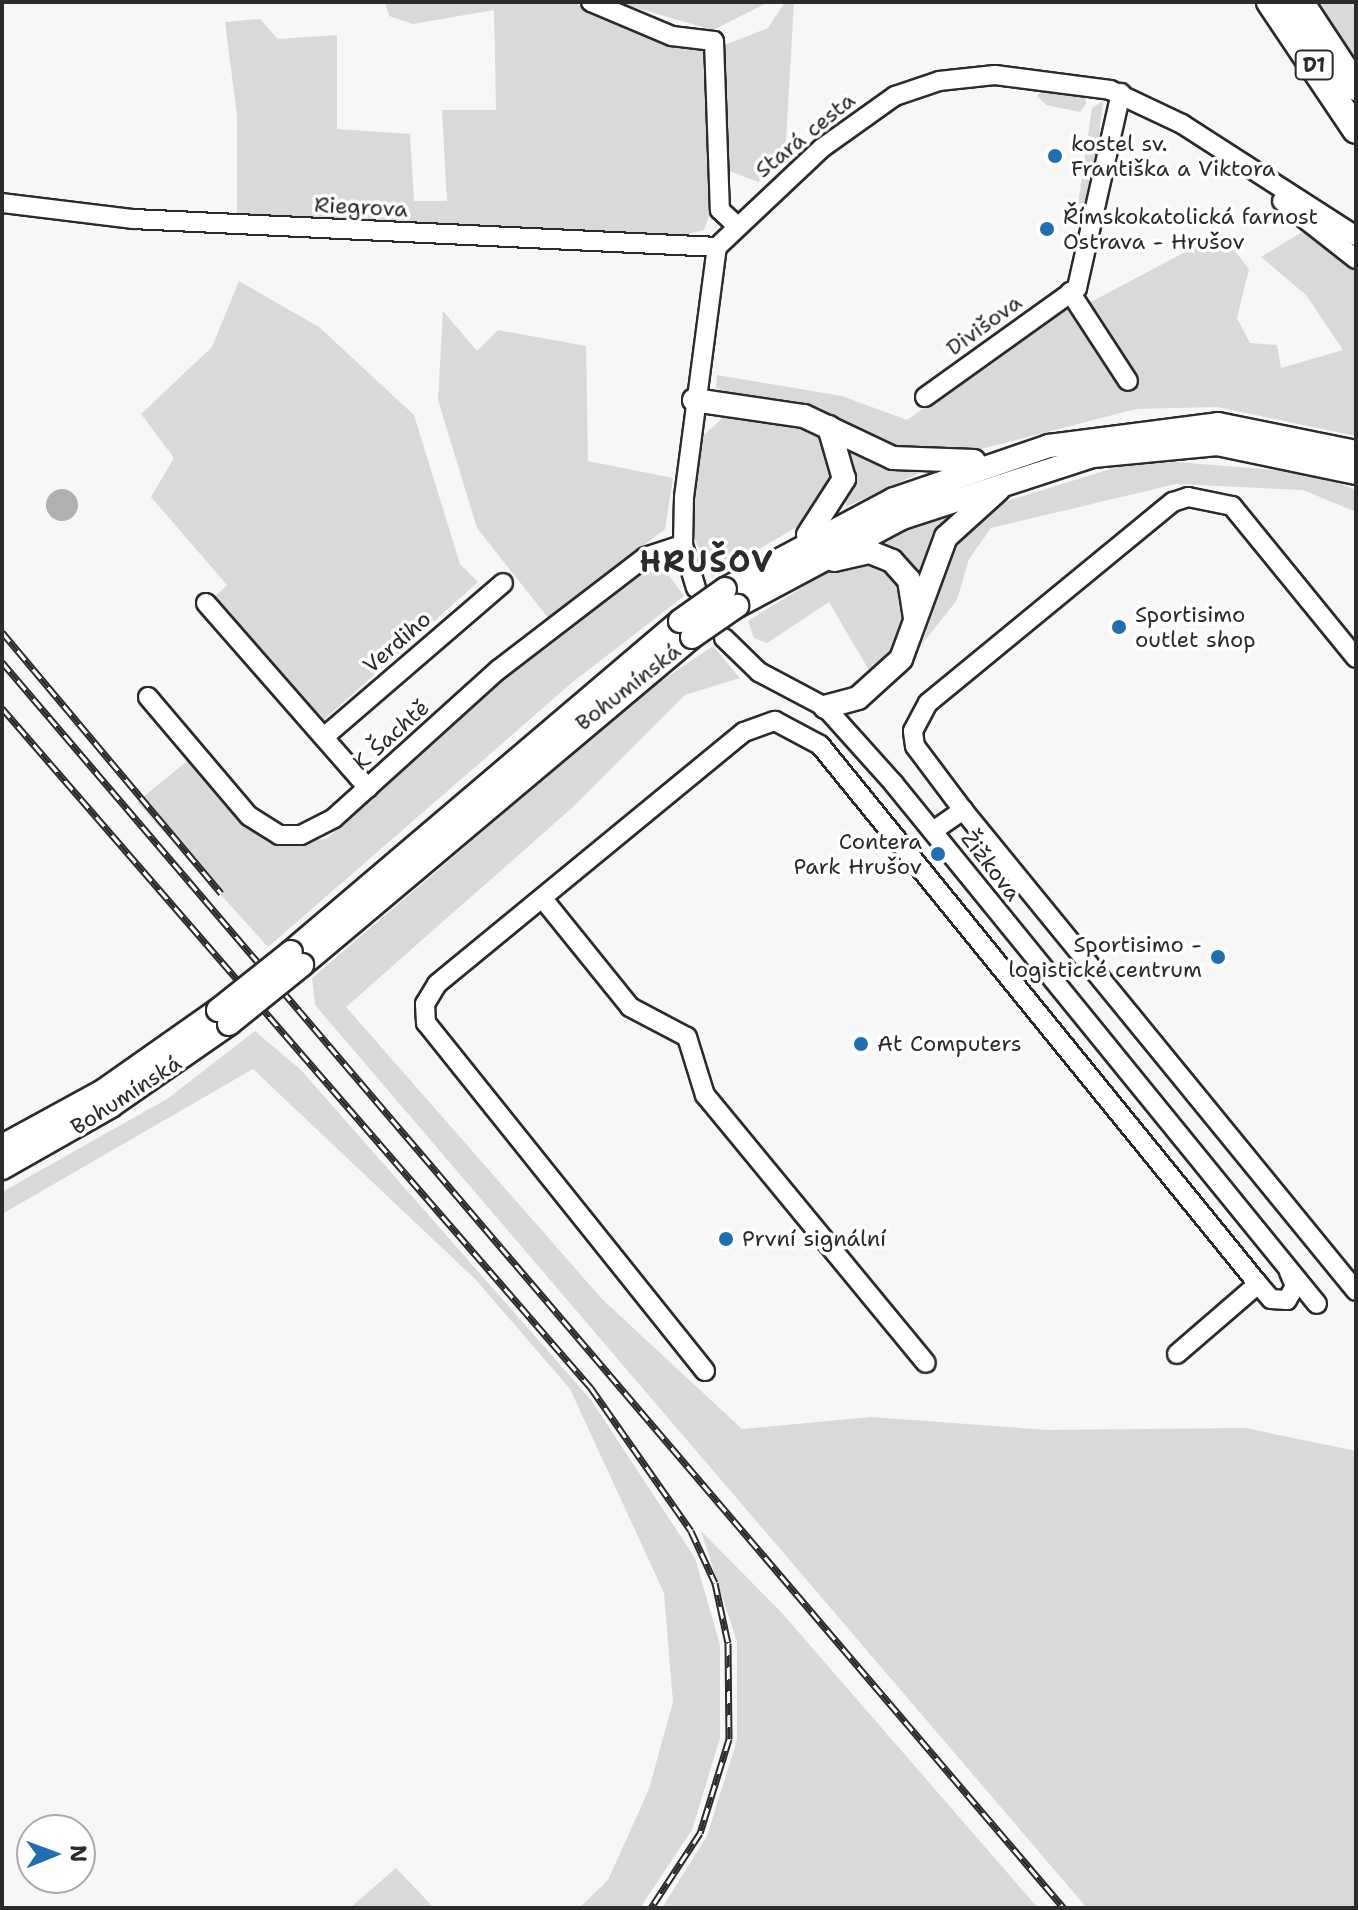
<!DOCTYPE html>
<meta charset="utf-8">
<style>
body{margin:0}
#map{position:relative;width:1358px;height:1910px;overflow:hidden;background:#f7f7f7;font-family:"Shantell Sans",sans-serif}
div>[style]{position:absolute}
.green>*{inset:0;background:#d9d9d9}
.water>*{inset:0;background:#b0b0b0}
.round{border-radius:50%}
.stream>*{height:4px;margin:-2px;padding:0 2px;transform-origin:2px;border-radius:2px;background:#b0b0b0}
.roads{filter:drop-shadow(2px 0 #2b2b2b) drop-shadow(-2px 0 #2b2b2b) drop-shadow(0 2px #2b2b2b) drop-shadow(0 -2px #2b2b2b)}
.minor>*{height:18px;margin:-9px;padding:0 9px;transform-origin:9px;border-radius:9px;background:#fff}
.major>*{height:22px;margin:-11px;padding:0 11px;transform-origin:11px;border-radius:11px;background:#fff}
.highway>*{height:26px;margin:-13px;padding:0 13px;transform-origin:13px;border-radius:13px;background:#fff}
.rail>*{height:7px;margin-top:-3.5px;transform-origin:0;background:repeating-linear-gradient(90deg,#fff 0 12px,#2b2b2b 0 24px);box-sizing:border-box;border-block:2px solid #2b2b2b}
.bridges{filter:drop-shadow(2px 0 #2b2b2b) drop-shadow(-2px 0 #2b2b2b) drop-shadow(0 2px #2b2b2b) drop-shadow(0 -2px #2b2b2b)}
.major-bridge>*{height:22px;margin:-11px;padding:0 11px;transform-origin:11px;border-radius:11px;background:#fff}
.dots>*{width:22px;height:22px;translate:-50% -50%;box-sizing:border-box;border:4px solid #fff;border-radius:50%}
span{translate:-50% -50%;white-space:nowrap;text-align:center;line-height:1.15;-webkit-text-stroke:7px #fff;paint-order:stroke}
.shield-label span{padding:2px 6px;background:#fff;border:2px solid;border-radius:6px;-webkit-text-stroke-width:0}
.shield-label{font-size:20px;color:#2b2b2b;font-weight:700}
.street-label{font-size:22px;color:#2b2b2b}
.poi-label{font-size:22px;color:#2b2b2b}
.left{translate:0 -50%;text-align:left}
.right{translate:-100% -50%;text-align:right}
.district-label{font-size:30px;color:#2b2b2b;font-weight:700;letter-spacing:2px}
.frame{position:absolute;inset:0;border:4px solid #2b2b2b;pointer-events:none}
.north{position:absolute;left:16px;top:1814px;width:80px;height:80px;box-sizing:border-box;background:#fff;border:2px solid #aaa;border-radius:50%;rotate:89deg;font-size:22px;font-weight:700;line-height:32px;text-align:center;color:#2b2b2b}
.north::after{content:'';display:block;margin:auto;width:28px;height:36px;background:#1f6fb2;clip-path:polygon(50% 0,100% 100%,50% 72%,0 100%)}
</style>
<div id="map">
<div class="green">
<div style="clip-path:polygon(385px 2px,572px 2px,663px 42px,706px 46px,711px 210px,704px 230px,679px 236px,237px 216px,237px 115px,225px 22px,260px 19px,278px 39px,337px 35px,337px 129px,410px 134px,414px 201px,447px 201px,442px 110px,496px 110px,494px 10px,413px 24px,389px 16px)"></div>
<div style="clip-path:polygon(616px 2px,769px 2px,713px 30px)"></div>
<div style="clip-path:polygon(785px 2px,794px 2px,785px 158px,758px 182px,722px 168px,722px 46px,768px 28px)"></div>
<div style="clip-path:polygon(1318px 2px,1356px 2px,1356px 59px)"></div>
<div style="clip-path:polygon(1045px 88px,1085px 96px,1086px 104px,1080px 112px,1046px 105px,1037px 96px)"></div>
<div style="clip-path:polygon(1103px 101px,1090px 213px,1077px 211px,1092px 108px)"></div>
<div style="clip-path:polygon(1302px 232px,1356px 270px,1356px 436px,1217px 407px,1136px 409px,973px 451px,896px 448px,716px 388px,717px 375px,842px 396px,907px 420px,1066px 306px,1120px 383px,1087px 304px,1221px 233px,1249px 269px,1237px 318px,1250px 343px,1277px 345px,1281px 368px,1343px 350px,1306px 295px,1261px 257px)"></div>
<div style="clip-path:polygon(239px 281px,319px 327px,414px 415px,460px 564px,478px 582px,317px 726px,211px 600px,227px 585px,151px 497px,174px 458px,141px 414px,212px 347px)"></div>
<div style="clip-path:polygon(443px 311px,477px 351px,498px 330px,586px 346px,588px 461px,673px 478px,665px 529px,549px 619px,477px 528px,438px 400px)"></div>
<div style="clip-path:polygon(724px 417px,793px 422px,820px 434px,838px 464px,817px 515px,712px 577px,693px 535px,692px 483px,696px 442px)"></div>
<div style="clip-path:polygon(842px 442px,891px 463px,924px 471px,846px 507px)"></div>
<div style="clip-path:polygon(1177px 462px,1313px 473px,1356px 490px,1356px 512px,1303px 490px,1176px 484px,991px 528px,969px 559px,957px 600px,922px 644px,959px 534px,985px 508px,1123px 465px)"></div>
<div style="clip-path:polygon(948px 511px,952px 512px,921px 590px,873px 545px)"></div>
<div style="clip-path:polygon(866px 560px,891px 568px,910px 608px,895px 651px,870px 672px,829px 602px,767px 643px,754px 638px,748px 621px,835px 567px)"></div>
<div style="clip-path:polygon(662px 566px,684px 596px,574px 681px,268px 947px,137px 802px,191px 758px,244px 824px,281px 846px,328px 838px,508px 673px,638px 573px)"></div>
<div style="clip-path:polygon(713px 646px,740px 678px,685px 695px,573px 807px,346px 1007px,602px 1299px,742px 1429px,871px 1417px,1048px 1430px,1245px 1428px,1356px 1451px,1356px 1908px,1087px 1908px,315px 1005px,312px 978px,648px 690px)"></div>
<div style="clip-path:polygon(255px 1031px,301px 1070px,591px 1400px,695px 1558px,720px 1645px,720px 1738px,692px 1830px,640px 1908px,579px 1908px,608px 1880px,649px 1789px,673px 1702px,664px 1593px,570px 1389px,476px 1280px,253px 1069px,2px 1214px,2px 1192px,167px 1099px)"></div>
<div style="clip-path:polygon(701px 1531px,782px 1613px,1038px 1908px,662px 1908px,707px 1836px,737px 1740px,737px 1642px)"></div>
<div style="clip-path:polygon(396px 1868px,434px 1908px,350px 1908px)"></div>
</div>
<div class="water">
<div class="round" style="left:46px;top:489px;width:32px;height:32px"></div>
</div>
<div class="stream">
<div style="left:238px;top:2px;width:84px"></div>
</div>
<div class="roads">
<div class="minor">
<div style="left:591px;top:2px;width:88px;rotate:22.8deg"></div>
<div style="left:672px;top:36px;width:42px;rotate:6.8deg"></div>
<div style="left:714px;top:41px;width:169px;rotate:88deg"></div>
<div style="left:720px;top:210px;width:21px;rotate:43deg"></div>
<div style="left:1282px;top:201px;width:94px;rotate:38.1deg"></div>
<div style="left:2px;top:203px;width:132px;rotate:7deg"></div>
<div style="left:133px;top:219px;width:585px;rotate:2.74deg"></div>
<div style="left:1070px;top:292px;width:106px;rotate:56.9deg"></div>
<div style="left:925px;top:397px;width:187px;rotate:-35.6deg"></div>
<div style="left:1077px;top:288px;width:200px;rotate:-77.3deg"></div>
<div style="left:696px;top:588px;width:45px;rotate:-106.8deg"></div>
<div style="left:683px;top:545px;width:48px;rotate:-88.8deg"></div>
<div style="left:684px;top:497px;width:252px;rotate:-82.5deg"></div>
<div style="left:717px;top:247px;width:144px;rotate:-43.3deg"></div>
<div style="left:822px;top:148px;width:90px;rotate:-35.5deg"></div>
<div style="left:895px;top:96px;width:46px;rotate:-18.8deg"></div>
<div style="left:939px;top:81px;width:56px;rotate:-6.1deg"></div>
<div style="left:995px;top:75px;width:116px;rotate:7.4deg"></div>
<div style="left:1110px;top:90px;width:80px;rotate:25.3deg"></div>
<div style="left:1182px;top:124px;width:207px;rotate:32.8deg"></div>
<div style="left:206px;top:603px;width:246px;rotate:48.8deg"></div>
<div style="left:724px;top:638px;width:49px;rotate:44.2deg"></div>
<div style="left:759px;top:672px;width:75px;rotate:27.9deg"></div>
<div style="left:825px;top:707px;width:103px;rotate:48.1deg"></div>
<div style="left:894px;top:784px;width:670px;rotate:50.87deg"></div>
<div style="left:148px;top:697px;width:156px;rotate:49.7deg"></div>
<div style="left:249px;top:816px;width:36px;rotate:32deg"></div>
<div style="left:279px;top:835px;width:22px"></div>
<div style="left:301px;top:835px;width:37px;rotate:-27deg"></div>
<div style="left:334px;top:818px;width:221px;rotate:-42.1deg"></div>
<div style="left:498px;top:670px;width:185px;rotate:-37.5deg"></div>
<div style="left:645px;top:557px;width:40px;rotate:-18deg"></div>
<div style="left:324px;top:737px;width:236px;rotate:-40.7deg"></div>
<div style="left:963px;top:810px;width:621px;rotate:50.75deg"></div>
<div style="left:933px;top:831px;width:37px;rotate:-35deg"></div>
<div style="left:963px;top:810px;width:80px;rotate:-126.9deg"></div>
<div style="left:915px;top:746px;width:15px;rotate:-98deg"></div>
<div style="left:913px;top:731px;width:32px;rotate:-62deg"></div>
<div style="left:928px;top:703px;width:317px;rotate:-39.4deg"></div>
<div style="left:1173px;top:502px;width:16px;rotate:-18deg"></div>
<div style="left:1188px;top:497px;width:45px;rotate:11.6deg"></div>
<div style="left:1232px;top:506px;width:196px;rotate:50.8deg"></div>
<div style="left:543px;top:899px;width:139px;rotate:51.1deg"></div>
<div style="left:630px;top:1007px;width:64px;rotate:27.8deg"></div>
<div style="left:687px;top:1037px;width:61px;rotate:72.8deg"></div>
<div style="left:705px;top:1095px;width:347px;rotate:50.5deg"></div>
<div style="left:1258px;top:1284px;width:20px;rotate:49deg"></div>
<div style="left:1271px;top:1299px;width:16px;rotate:4deg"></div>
<div style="left:1287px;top:1300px;width:16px;rotate:-60deg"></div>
<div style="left:1295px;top:1286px;width:15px;rotate:-113deg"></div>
<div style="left:705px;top:1371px;width:446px;rotate:-128.7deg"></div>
<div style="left:426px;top:1023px;width:19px;rotate:-93deg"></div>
<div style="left:425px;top:1004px;width:23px;rotate:-59deg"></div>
<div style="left:437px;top:984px;width:397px;rotate:-39.4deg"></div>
<div style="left:744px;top:732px;width:33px;rotate:-20deg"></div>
<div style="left:775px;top:721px;width:51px;rotate:28.1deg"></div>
<div style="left:820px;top:745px;width:695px;rotate:50.9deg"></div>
<div style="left:1258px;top:1284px;width:107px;rotate:139.2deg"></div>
</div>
<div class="major">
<div style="left:694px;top:400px;width:111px;rotate:8.3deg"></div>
<div style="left:804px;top:416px;width:98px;rotate:25.3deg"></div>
<div style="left:893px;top:458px;width:81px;rotate:2.1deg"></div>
<div style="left:808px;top:535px;width:67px;rotate:-57.3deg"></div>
<div style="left:844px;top:479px;width:54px;rotate:-106.1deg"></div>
<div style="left:834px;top:560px;width:37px;rotate:-13deg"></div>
<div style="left:870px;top:552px;width:24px;rotate:22deg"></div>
<div style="left:892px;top:561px;width:25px;rotate:48deg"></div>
<div style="left:909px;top:580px;width:38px;rotate:81deg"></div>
<div style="left:725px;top:589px;width:191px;rotate:-28deg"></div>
<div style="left:894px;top:499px;width:164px;rotate:-18.9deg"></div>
<div style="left:1049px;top:446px;width:170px;rotate:-7.4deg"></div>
<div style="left:1218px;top:424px;width:141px;rotate:11.5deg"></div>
<div style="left:737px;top:606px;width:187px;rotate:-28.1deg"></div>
<div style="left:902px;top:518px;width:201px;rotate:-18deg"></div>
<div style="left:1093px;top:456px;width:125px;rotate:-5.5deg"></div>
<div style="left:1217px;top:444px;width:142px;rotate:11.8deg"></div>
<div style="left:825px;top:707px;width:34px;rotate:-15deg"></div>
<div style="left:858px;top:698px;width:58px;rotate:-42.2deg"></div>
<div style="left:901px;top:659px;width:130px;rotate:-69.8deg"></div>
<div style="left:946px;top:537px;width:70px;rotate:-42.1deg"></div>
<div style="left:291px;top:952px;width:511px;rotate:-40.39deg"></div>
<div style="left:302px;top:965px;width:510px;rotate:-40.06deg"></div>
<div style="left:2px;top:1146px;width:115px;rotate:-28.6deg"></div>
<div style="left:103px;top:1091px;width:141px;rotate:-35.2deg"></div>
<div style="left:2px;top:1168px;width:125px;rotate:-29.6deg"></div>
<div style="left:111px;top:1106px;width:144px;rotate:-34.8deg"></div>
</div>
<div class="highway">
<div style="left:1270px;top:2px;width:154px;rotate:56.1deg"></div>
<div style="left:1300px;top:2px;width:102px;rotate:56.6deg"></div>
</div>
</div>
<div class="rail">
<div style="left:2px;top:632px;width:341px;rotate:50deg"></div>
<div style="left:2px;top:662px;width:1637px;rotate:49.56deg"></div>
<div style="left:2px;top:708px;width:900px;rotate:49.1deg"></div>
<div style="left:591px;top:1388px;width:174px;rotate:55deg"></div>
<div style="left:691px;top:1531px;width:57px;rotate:65.2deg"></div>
<div style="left:715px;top:1583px;width:61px;rotate:77.8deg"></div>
<div style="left:728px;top:1643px;width:96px;rotate:89.4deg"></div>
<div style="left:729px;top:1739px;width:98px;rotate:107.1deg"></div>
<div style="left:700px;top:1833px;width:90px;rotate:123.2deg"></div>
</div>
<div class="bridges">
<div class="major-bridge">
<div style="left:680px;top:621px;width:55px;rotate:-35.4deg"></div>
<div style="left:692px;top:637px;width:55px;rotate:-34.6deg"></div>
<div style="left:218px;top:1010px;width:93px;rotate:-38.5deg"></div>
<div style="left:229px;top:1024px;width:94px;rotate:-38.9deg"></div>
</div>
</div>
<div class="dots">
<div style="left:1055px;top:156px;background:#1f6fb2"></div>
<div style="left:1047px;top:229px;background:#1f6fb2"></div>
<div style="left:1119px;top:627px;background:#1f6fb2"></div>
<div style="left:938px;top:854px;background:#1f6fb2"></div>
<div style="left:1218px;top:957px;background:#1f6fb2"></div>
<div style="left:861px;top:1044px;background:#1f6fb2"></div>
<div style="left:726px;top:1239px;background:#1f6fb2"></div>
</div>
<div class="shield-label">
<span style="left:1314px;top:65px">D1</span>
</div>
<div class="street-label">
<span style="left:805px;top:135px;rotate:-39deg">Stará cesta</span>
<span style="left:361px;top:207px;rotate:3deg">Riegrova</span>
<span style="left:984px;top:325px;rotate:-36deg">Divišova</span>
<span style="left:397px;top:642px;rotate:-41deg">Verdiho</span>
<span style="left:628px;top:687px;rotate:-38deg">Bohumínská</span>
<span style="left:391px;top:735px;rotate:-42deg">K Šachtě</span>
<span style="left:991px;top:866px;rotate:52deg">Žižkova</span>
<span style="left:126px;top:1095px;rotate:-33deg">Bohumínská</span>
</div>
<div class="poi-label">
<span class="left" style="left:1071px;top:156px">kostel sv.<br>Františka a Viktora</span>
<span class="left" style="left:1063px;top:229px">Římskokatolická farnost<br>Ostrava - Hrušov</span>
<span class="left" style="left:1135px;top:627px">Sportisimo<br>outlet shop</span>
<span class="right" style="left:922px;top:854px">Contera<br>Park Hrušov</span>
<span class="right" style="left:1202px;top:957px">Sportisimo -<br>logistické centrum</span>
<span class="left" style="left:877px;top:1044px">At Computers</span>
<span class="left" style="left:742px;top:1239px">První signální</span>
</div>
<div class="district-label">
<span style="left:707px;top:562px">HRUŠOV</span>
</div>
<div class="frame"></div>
<div class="north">N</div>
</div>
